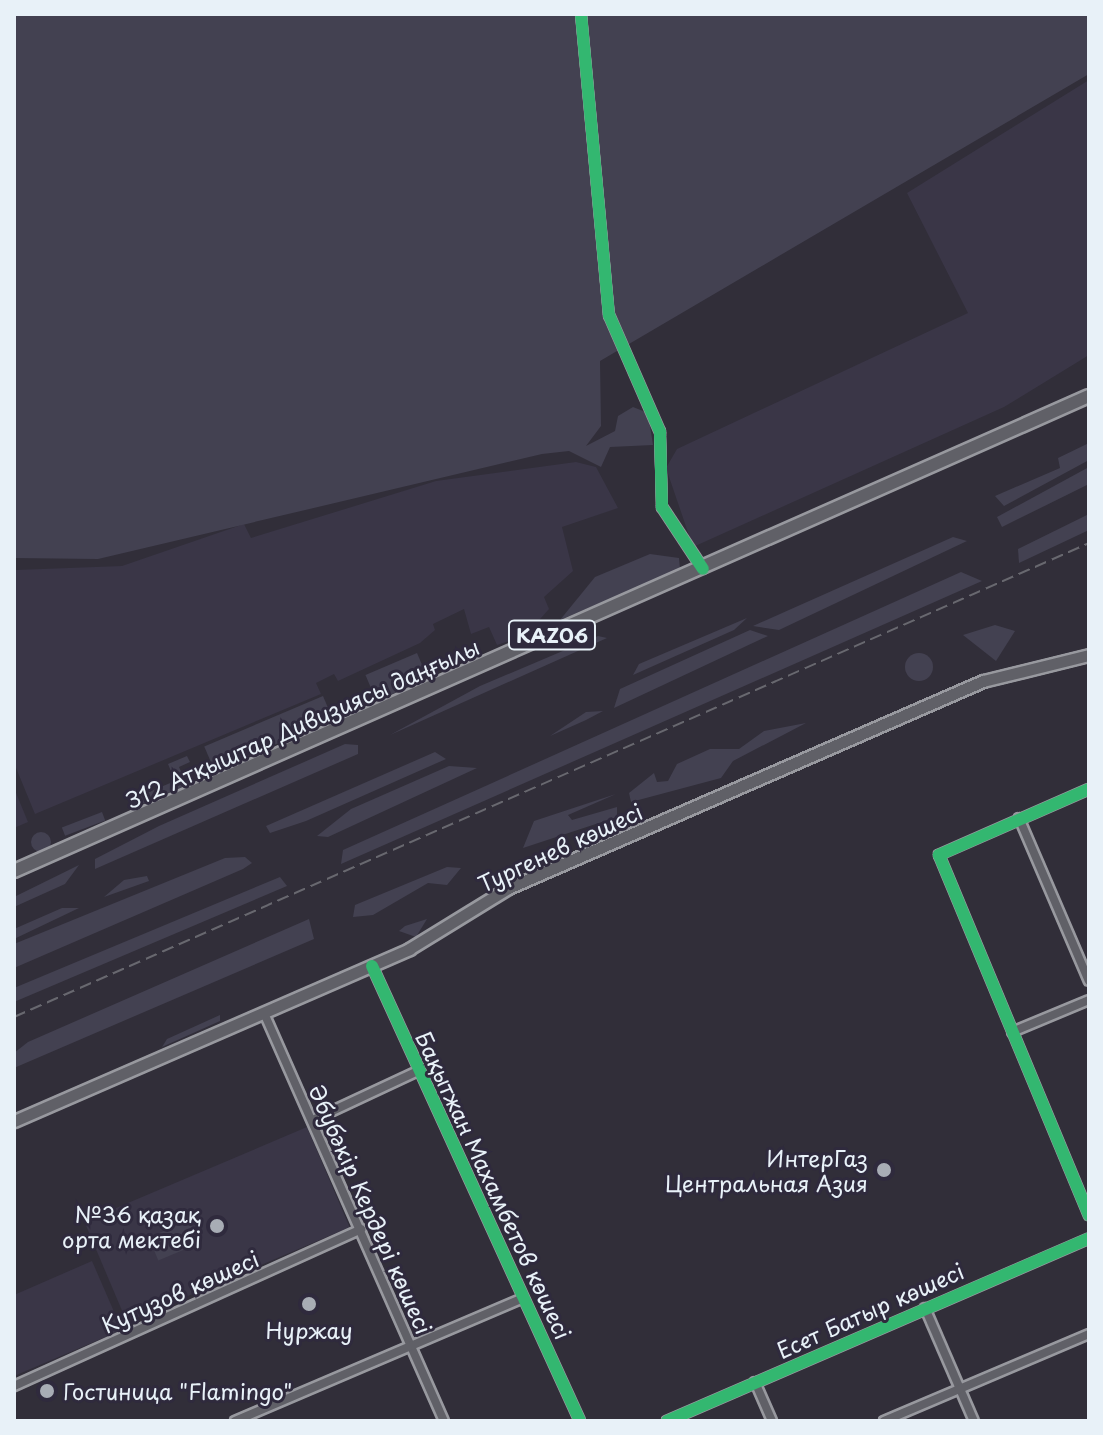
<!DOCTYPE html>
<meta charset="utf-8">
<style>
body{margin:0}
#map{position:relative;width:1103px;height:1435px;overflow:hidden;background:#312e39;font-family:"Playpen Sans",sans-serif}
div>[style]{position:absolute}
.built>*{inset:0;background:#3a3647;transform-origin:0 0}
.green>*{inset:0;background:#434151;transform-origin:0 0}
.round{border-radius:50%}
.roads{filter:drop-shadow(2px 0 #98999f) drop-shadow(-2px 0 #98999f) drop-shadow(0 2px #98999f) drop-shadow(0 -2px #98999f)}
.minor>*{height:8px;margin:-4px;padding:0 4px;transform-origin:4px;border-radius:4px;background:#606067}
.major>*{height:11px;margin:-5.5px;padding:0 5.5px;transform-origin:5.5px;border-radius:5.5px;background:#606067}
.highway>*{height:12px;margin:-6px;padding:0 6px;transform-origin:6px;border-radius:6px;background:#606067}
.rail>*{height:2px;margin-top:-1px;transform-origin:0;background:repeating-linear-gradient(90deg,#68686f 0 12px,transparent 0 18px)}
.cycleway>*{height:12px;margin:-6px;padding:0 6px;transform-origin:6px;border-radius:6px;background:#33b770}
.dots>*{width:22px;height:22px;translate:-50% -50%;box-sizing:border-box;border:4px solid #2f2a3d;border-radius:50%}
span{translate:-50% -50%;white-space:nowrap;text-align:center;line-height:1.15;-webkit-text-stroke:6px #2f2a3d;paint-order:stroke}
.shield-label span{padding:2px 6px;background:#2f2a3d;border:2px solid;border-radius:6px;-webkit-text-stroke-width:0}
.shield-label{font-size:20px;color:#e8f1f8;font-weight:700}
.street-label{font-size:22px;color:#e8f1f8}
.poi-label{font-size:22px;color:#e8f1f8}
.right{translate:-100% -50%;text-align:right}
.left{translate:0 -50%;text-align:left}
.frame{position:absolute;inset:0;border:16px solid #e8f1f8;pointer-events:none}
</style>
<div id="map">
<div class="built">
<div style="clip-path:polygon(1089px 80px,1089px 355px,1004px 407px,693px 547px,666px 468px,677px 449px,968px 313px,907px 193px)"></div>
<div style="clip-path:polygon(576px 462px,596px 467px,618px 508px,562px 527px,573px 571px,544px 597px,549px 609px,525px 636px,497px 645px,489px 627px,471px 634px,464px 609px,433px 624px,435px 630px,420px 643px,338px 681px,334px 674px,316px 683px,321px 694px,35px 814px,14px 763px,16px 570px,122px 566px,244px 524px,251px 538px,436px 481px)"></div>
<div style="clip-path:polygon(14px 788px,28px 822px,14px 828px)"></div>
<div style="left:307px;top:1127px;width:109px;height:242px;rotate:67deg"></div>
<div style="clip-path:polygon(92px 1261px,122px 1330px,14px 1376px,14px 1295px)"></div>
</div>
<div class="green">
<div style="clip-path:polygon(14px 14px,1089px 14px,1089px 74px,600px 361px,601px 426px,586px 446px,615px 431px,618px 416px,633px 407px,648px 413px,653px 445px,610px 447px,601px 467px,569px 451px,542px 454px,98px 559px,14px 558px)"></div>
<div style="clip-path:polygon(1089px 443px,1089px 460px,1004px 506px,995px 496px,1060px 468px,1058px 458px)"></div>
<div style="clip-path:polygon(1089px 467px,1089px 484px,1002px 527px,997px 517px)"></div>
<div style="clip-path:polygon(1089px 514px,1089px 530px,1019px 563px,1018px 549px)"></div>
<div style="clip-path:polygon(953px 537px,967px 541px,779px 630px,753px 626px)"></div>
<div style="clip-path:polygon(650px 554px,679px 558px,680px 569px,560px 620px,595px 577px)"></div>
<div style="clip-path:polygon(961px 572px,982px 581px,341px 864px,343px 850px)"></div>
<div style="clip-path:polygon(747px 618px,734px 630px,633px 675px,639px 664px)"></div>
<div style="clip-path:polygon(995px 625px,1015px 631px,996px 661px,963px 635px)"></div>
<div style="clip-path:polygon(750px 630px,768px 636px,614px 708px,620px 689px)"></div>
<div style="clip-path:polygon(598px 636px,607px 638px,390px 735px,480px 686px)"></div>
<div style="left:417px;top:653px;width:28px;height:56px;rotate:67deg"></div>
<div class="round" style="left:905px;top:653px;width:28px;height:28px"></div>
<div style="left:323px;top:696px;width:26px;height:129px;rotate:67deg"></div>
<div style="clip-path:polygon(603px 711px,586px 720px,550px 736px,586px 712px)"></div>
<div style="clip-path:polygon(806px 723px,733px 761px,721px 778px,631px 802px,629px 793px,654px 773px,657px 782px,668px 781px,677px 764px,710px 749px,739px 749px,764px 731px)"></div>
<div style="clip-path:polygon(345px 744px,358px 745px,358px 754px,95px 869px,95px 859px,159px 826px)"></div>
<div style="clip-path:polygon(435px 752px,446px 759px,306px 821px,270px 833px,266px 826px)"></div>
<div style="clip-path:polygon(187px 756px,190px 762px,179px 767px,187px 785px,135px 807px,132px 799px,175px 781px,168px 764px)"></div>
<div style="clip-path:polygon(449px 766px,477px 768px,328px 837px,317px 836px,351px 809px)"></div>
<div style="clip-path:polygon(616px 794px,568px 815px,572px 820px,617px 807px,617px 817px,523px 848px,534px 821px)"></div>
<div style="left:102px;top:812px;width:9px;height:43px;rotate:69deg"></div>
<div class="round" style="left:31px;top:832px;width:20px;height:20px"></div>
<div style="clip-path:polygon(245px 857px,252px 863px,243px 869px,14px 968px,14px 944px,225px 858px)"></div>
<div style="clip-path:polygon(79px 865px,65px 884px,14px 907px,14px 897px)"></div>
<div style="clip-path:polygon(447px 867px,461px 868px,447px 885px,428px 883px,373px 915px,353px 917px,355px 905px)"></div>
<div style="clip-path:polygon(147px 876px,149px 881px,104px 897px,124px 880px)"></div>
<div style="clip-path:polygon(280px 877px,287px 886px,14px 1002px,14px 988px)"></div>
<div style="clip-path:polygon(62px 908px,79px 908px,14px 939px,14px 929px)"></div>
<div style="clip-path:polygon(309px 919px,314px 939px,14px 1068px,14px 1053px,28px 1042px)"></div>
<div style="clip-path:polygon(427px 919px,416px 937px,399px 931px,405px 926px)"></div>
<div style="clip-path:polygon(220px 1015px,220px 1021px,162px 1047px,167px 1039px)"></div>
<div style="left:190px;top:1220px;width:25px;height:45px;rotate:67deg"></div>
</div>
<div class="roads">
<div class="minor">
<div style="left:581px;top:14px;width:302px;rotate:84.7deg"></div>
<div style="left:609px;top:315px;width:128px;rotate:66.4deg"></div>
<div style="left:660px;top:432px;width:75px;rotate:88.5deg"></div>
<div style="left:662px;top:507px;width:74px;rotate:56.5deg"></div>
<div style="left:1089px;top:789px;width:164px;rotate:156.3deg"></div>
<div style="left:939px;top:855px;width:390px;rotate:67.4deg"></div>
<div style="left:1019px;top:818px;width:177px;rotate:66.8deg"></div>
<div style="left:372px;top:966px;width:500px;rotate:65.43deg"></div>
<div style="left:264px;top:1013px;width:446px;rotate:66.2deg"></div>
<div style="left:1012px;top:1032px;width:83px;rotate:-22.6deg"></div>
<div style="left:313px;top:1120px;width:116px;rotate:-25deg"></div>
<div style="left:925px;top:1308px;width:123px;rotate:66.6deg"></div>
<div style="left:755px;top:1382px;width:43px;rotate:66.4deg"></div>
<div style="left:14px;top:1386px;width:381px;rotate:-24.3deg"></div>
<div style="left:235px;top:1421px;width:313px;rotate:-23.1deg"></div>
<div style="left:667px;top:1421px;width:460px;rotate:-23.4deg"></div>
<div style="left:884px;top:1421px;width:223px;rotate:-23deg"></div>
</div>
<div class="major">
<div style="left:14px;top:1121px;width:431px;rotate:-23.5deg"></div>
<div style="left:409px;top:949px;width:116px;rotate:-31.6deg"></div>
<div style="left:508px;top:888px;width:518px;rotate:-23.55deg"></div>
<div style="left:983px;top:681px;width:109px;rotate:-13.8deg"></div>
</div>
<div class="highway">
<div style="left:14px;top:871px;width:1175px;rotate:-23.84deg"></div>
</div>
</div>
<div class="rail">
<div style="left:14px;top:1017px;width:1175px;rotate:-23.79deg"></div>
</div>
<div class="cycleway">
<div style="left:581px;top:14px;width:302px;rotate:84.7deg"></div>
<div style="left:609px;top:315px;width:128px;rotate:66.4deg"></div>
<div style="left:660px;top:432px;width:75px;rotate:88.5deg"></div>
<div style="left:662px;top:507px;width:74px;rotate:56.5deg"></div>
<div style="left:1089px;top:789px;width:164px;rotate:156.3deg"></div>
<div style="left:939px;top:855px;width:390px;rotate:67.4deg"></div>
<div style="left:372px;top:966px;width:500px;rotate:65.43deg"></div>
<div style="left:667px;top:1421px;width:460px;rotate:-23.4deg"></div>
</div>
<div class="dots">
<div style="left:884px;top:1170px;background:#a8adb5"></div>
<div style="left:217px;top:1226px;background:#a8adb5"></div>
<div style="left:309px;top:1304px;background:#a8adb5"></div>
<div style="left:47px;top:1391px;background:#a8adb5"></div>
</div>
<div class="shield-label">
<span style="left:552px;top:635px">KАZ06</span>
</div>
<div class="street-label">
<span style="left:302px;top:723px;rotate:-24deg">312 Атқыштар Дивизиясы даңғылы</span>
<span style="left:560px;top:847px;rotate:-25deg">Тургенев көшесі</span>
<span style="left:494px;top:1185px;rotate:65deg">Бақытжан Махамбетов көшесі</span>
<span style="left:371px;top:1209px;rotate:66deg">Әбубәкір Кердері көшесі</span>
<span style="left:180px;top:1291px;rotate:-24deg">Кутузов көшесі</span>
<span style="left:870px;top:1310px;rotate:-24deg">Есет Батыр көшесі</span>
</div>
<div class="poi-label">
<span class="right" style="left:868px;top:1170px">ИнтерГаз<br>Центральная Азия</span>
<span class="right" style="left:201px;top:1226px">№36 қазақ<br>орта мектебі</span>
<span style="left:309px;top:1330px">Нуржау</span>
<span class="left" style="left:63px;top:1391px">Гостиница "Flamingo"</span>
</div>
<div class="frame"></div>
</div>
